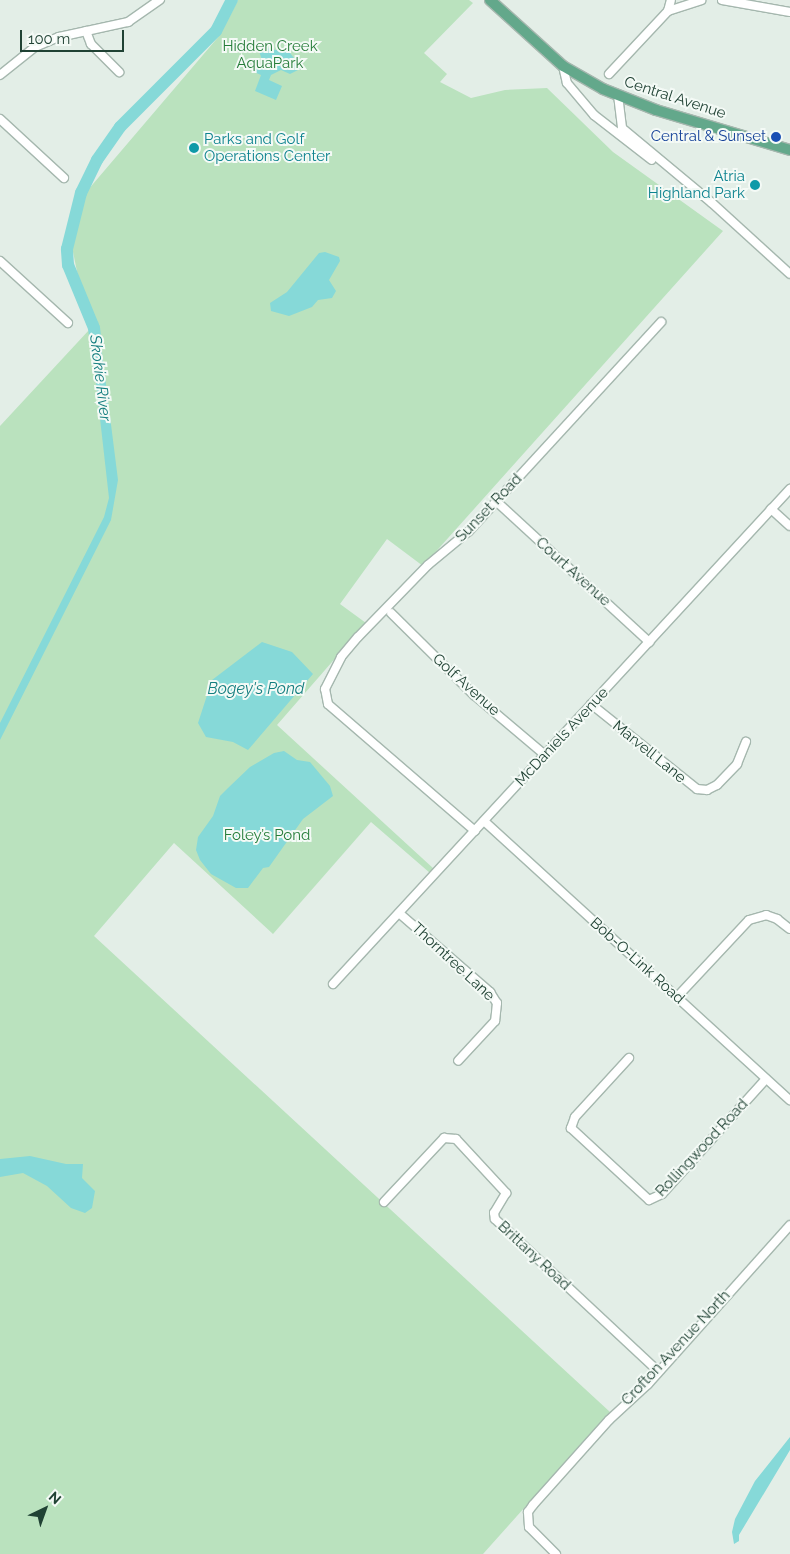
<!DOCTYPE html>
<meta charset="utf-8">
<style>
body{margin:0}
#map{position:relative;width:790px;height:1554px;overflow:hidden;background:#e3eee7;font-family:Raleway,sans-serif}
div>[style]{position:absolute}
.green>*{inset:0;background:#bae2be}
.water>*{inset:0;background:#86d9d8}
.river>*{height:12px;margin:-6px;padding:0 6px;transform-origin:6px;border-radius:6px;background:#86d9d8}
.roads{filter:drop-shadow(1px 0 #a5b7ae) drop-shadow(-1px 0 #a5b7ae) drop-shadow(0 1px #a5b7ae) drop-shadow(0 -1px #a5b7ae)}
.minor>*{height:8px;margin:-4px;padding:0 4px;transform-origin:4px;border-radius:4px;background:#fff}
.major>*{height:10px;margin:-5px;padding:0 5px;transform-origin:5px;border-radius:5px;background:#63a88b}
.dots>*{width:14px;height:14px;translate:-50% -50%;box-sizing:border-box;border:2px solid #f4faf6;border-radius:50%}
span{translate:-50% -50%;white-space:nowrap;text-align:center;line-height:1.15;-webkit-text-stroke:4px #f4faf6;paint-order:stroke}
.park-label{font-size:15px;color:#267d3a}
.street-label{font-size:15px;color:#204234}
.transit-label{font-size:15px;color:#164399}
.right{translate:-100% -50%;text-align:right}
.culture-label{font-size:15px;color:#0d838f}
.left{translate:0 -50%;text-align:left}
.water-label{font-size:16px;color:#147e7f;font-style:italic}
.north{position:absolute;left:20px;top:1484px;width:50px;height:50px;-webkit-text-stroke:4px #f4faf6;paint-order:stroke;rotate:42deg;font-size:14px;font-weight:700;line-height:20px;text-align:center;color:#204234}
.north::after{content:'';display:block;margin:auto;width:18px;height:22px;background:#204234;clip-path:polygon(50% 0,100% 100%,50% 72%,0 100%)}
.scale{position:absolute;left:20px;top:30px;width:104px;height:22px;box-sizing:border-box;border:2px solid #204234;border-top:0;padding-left:6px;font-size:15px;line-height:18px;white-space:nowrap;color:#204234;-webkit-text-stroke:4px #f4faf6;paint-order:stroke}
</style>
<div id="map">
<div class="green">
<div style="clip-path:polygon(238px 0,469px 0,473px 3px,424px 53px,447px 74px,440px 82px,471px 98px,505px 90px,547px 88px,613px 152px,723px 231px,423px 566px,387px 539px,340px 604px,366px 623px,277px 725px,434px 869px,430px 873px,371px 822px,273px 934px,174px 843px,94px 936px,610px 1412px,483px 1554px,0 1554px,0 426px,89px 330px,72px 247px,87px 191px,220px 35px)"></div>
</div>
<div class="water">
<div style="clip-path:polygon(267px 48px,290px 53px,302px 68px,290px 74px,281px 70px,271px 75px,269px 80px,282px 86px,276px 100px,255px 91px,261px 75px,252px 71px,255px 64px,264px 66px,259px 51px)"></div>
<div style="clip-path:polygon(325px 252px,339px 257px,340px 261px,329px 280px,336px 291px,332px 298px,318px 300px,312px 307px,289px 316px,271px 311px,270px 303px,287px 292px,319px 253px)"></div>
<div style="clip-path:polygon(98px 321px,118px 480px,111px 520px,0 740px,0 723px,104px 517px,109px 498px,90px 330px)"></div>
<div style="clip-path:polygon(262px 642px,292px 652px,313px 674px,248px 750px,233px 742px,206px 737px,198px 723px,212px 680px)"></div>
<div style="clip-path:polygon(284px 751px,297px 760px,310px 762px,330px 786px,333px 796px,303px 819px,269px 867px,263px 868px,248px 888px,236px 888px,211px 874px,200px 860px,196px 850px,198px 837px,213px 816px,220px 796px,228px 788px,250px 767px,274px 753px)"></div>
<div style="clip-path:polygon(30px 1156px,66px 1164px,83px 1164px,82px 1178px,95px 1191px,92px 1208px,85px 1213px,71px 1208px,47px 1186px,23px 1173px,0 1177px,0 1159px)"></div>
<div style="clip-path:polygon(790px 1437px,790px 1450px,739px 1535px,739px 1541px,734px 1544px,732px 1532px,735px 1519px,755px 1481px)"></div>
</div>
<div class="river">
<div style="left:96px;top:344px;width:16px;rotate:-97deg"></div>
<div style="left:94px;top:328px;width:68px;rotate:-112.4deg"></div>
<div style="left:68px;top:265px;width:16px;rotate:-94deg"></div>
<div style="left:67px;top:249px;width:58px;rotate:-76deg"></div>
<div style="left:81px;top:193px;width:37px;rotate:-64deg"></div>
<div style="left:97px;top:160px;width:40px;rotate:-55.1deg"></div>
<div style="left:120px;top:127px;width:136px;rotate:-45deg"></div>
<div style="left:216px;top:31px;width:35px;rotate:-63deg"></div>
</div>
<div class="roads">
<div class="minor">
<div style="left:722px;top:0;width:69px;rotate:10deg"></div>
<div style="left:668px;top:11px;width:35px;rotate:-18deg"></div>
<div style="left:86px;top:31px;width:14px;rotate:69deg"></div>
<div style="left:91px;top:44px;width:40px;rotate:45deg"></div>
<div style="left:563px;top:66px;width:17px;rotate:77deg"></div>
<div style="left:567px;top:83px;width:42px;rotate:49.8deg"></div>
<div style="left:594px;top:115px;width:73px;rotate:37.8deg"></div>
<div style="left:609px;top:74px;width:86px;rotate:-46.9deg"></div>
<div style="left:668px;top:11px;width:11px;rotate:-75deg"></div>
<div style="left:0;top:75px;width:45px;rotate:-38.7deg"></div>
<div style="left:35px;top:47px;width:26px;rotate:-23deg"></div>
<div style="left:59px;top:37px;width:71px;rotate:-12.3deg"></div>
<div style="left:128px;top:22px;width:39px;rotate:-35deg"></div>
<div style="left:618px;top:95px;width:33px;rotate:83deg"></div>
<div style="left:622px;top:128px;width:117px;rotate:39.8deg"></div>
<div style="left:712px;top:203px;width:105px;rotate:42.3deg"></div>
<div style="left:0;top:119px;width:87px;rotate:42.7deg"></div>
<div style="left:0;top:261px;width:92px;rotate:42.4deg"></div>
<div style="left:497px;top:502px;width:207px;rotate:42.6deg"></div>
<div style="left:771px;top:509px;width:25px;rotate:42deg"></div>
<div style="left:391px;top:613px;width:117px;rotate:44.7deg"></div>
<div style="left:474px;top:695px;width:93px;rotate:40.2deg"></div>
<div style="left:591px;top:704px;width:136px;rotate:38.7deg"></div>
<div style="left:697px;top:789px;width:10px;rotate:6deg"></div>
<div style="left:707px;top:790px;width:11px;rotate:-27deg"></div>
<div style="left:717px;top:785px;width:29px;rotate:-46deg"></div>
<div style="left:737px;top:764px;width:24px;rotate:-68deg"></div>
<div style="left:484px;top:821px;width:414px;rotate:42.4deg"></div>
<div style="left:475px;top:831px;width:194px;rotate:-139.2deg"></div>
<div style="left:328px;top:704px;width:15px;rotate:-101deg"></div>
<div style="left:325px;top:689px;width:36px;rotate:-63deg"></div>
<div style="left:341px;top:657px;width:26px;rotate:-50deg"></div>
<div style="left:358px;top:637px;width:100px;rotate:-45.8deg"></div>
<div style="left:428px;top:565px;width:53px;rotate:-39.7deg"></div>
<div style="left:469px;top:531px;width:284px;rotate:-47.4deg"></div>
<div style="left:399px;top:913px;width:121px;rotate:41deg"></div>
<div style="left:490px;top:992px;width:13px;rotate:58deg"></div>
<div style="left:497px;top:1003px;width:18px;rotate:96deg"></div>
<div style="left:495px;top:1021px;width:54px;rotate:132.8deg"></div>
<div style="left:333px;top:984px;width:674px;rotate:-47.29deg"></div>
<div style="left:677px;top:997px;width:105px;rotate:-46.9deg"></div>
<div style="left:749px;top:920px;width:18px;rotate:-16deg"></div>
<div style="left:766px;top:915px;width:12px;rotate:20deg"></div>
<div style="left:777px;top:919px;width:16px;rotate:38deg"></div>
<div style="left:629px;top:1058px;width:80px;rotate:132.5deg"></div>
<div style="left:575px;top:1117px;width:12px;rotate:110deg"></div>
<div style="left:571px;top:1128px;width:106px;rotate:42.7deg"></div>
<div style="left:649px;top:1200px;width:14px;rotate:-25deg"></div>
<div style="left:662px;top:1194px;width:155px;rotate:-47.9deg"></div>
<div style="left:384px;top:1202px;width:88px;rotate:-46.8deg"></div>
<div style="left:444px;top:1138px;width:12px;rotate:5deg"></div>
<div style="left:456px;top:1139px;width:74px;rotate:47.2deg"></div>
<div style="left:506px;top:1193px;width:23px;rotate:121deg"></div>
<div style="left:494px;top:1213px;width:6px;rotate:81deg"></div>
<div style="left:495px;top:1219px;width:223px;rotate:43deg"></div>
<div style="left:556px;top:1554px;width:38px;rotate:-135deg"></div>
<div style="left:529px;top:1527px;width:15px;rotate:-94deg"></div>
<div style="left:528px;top:1512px;width:9px;rotate:-54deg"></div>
<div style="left:533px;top:1505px;width:114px;rotate:-48.2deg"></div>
<div style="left:609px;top:1420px;width:53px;rotate:-42.7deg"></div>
<div style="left:648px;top:1384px;width:213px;rotate:-48.2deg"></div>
</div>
<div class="major">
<div style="left:490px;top:0;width:98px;rotate:42.1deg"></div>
<div style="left:563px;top:66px;width:46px;rotate:29.9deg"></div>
<div style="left:603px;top:89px;width:57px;rotate:21.6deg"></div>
<div style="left:656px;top:110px;width:140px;rotate:16.6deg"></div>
</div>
</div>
<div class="dots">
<div style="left:776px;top:137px;background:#1a4fb4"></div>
<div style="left:194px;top:148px;background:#0f9aa8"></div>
<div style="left:755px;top:185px;background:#0f9aa8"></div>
</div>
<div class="park-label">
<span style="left:270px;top:55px">Hidden Creek<br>AquaPark</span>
<span style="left:267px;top:836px">Foley’s Pond</span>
</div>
<div class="street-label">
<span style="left:675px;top:98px;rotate:18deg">Central Avenue</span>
<span style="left:489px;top:508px;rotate:-46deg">Sunset Road</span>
<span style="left:573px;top:572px;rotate:42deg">Court Avenue</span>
<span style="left:466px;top:685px;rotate:42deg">Golf Avenue</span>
<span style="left:562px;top:737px;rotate:-47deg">McDaniels Avenue</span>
<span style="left:649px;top:752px;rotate:39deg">Marvell Lane</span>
<span style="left:637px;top:961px;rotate:42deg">Bob-O-Link Road</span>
<span style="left:453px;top:962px;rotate:43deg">Thorntree Lane</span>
<span style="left:702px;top:1148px;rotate:-47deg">Rollingwood Road</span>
<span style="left:534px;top:1256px;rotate:43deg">Brittany Road</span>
<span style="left:676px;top:1348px;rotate:-47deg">Crofton Avenue North</span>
</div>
<div class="transit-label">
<span class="right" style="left:766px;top:137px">Central &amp; Sunset</span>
</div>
<div class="culture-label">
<span class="left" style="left:204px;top:148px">Parks and Golf<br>Operations Center</span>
<span class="right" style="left:745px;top:185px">Atria<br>Highland Park</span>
</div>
<div class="water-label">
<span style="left:100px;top:378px;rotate:83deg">Skokie River</span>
<span style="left:256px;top:689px">Bogey's Pond</span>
</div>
<div class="north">N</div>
<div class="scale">100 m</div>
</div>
